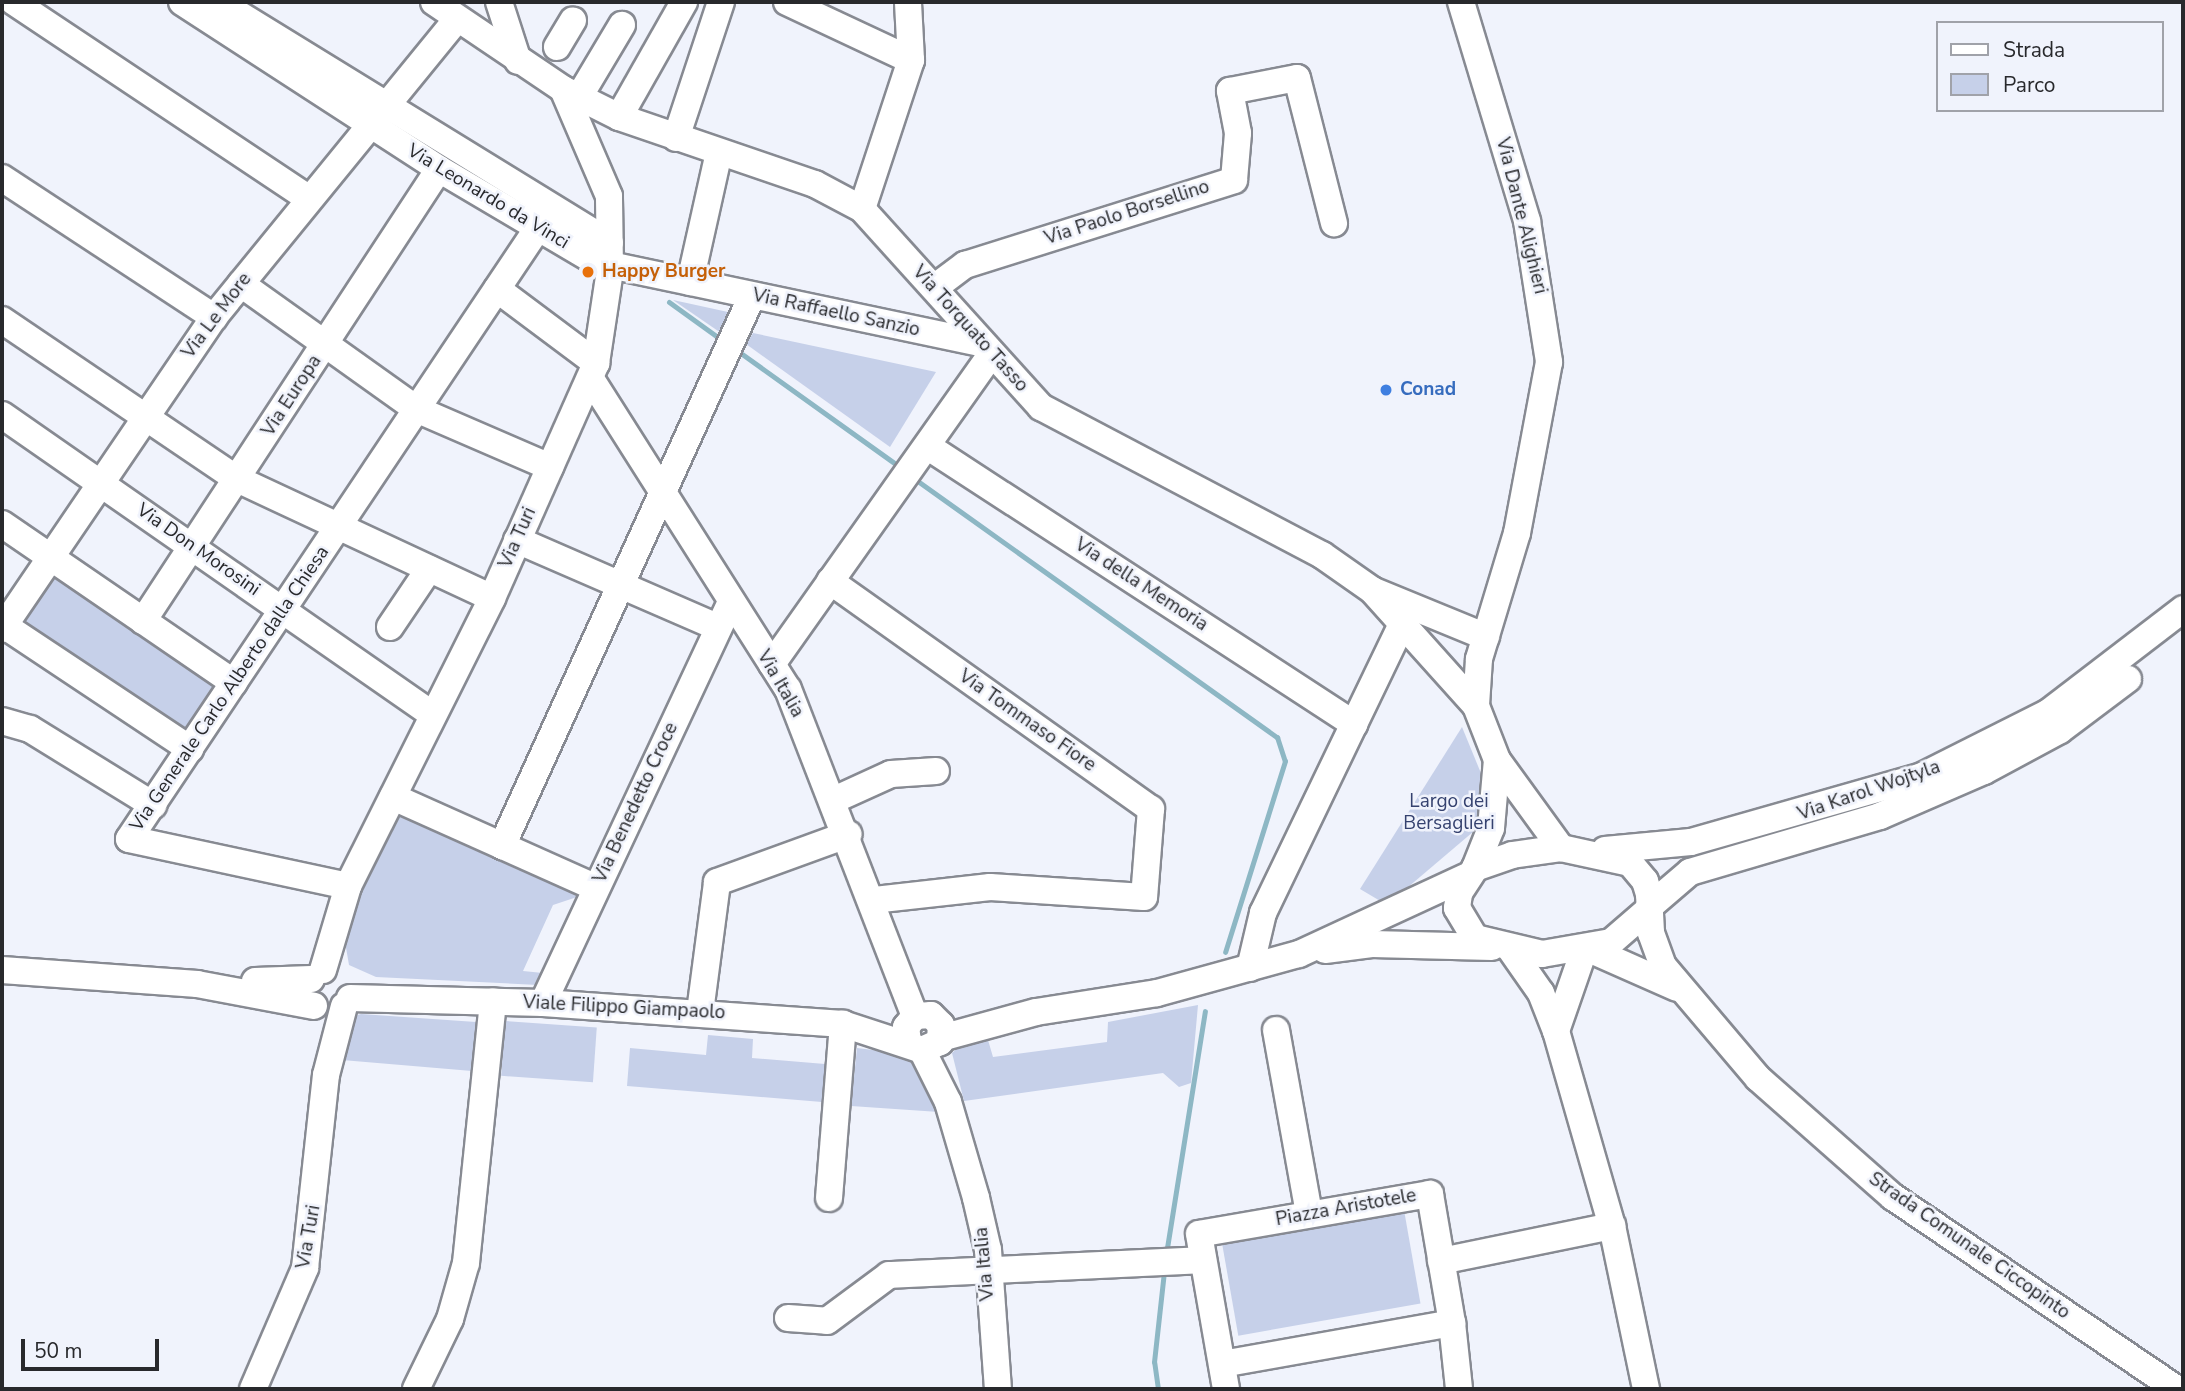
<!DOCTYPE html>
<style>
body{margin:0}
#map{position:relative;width:2185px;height:1391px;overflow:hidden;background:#f0f3fc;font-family:"Nunito Sans",sans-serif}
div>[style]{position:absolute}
.green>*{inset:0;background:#c6d0e9;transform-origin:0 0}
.stream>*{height:5px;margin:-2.5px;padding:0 2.5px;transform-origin:2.5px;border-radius:2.5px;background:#8db7c4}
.roads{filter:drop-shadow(2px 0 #878a92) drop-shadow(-2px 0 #878a92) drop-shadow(0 2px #878a92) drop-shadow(0 -2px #878a92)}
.minor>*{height:26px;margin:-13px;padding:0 13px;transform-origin:13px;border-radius:13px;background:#fff}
.dots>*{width:19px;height:19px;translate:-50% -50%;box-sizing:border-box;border:4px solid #f0f3fc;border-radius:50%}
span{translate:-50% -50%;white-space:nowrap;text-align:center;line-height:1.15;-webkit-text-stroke:5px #f0f3fc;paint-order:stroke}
.street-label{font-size:19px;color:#28292c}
.food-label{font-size:19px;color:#c56008;font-weight:700}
.left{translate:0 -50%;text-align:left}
.shop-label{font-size:19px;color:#366cbe;font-weight:700}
.park-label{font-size:19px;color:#35426f}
.frame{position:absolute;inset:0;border:4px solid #28292c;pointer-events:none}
.legend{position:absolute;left:1936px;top:21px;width:228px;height:91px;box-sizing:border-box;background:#f0f3fc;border:2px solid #a0a2a9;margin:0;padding:9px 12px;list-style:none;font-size:21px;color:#28292c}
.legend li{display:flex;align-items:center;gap:14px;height:35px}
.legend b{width:35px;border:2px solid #a0a2a9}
.scale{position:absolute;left:21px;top:1339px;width:138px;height:32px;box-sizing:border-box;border:4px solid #28292c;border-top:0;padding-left:9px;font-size:21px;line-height:24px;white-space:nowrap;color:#28292c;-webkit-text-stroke:5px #f0f3fc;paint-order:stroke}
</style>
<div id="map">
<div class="green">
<div style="clip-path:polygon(673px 300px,728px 312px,721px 333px)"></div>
<div style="clip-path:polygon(753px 333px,936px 372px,890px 447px,746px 344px)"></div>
<div style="left:54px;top:571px;width:199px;height:66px;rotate:35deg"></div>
<div style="clip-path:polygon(1462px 727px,1485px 783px,1480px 826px,1387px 905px,1360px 889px)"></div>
<div style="clip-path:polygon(398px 814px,580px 896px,553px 905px,523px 971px,543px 973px,538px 985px,376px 977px,349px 965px,345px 942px,352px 905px)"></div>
<div style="clip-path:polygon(1198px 1005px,1191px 1083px,1179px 1087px,1163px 1073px,964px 1101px,952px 1053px,962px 1044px,988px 1040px,993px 1057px,1107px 1042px,1108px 1022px)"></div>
<div style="clip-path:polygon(361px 1014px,476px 1022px,472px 1071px,342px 1060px,351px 1017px)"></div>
<div style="left:505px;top:1021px;width:92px;height:55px;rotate:4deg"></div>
<div style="clip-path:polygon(708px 1035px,753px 1039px,752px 1058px,825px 1064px,822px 1102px,627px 1086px,630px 1048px,706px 1055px)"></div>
<div style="clip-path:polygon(857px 1048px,913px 1055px,939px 1112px,851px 1106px)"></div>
<div style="left:1404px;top:1210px;width:95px;height:185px;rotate:80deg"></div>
</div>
<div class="stream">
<div style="left:669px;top:302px;width:62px;rotate:35.8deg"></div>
<div style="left:742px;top:354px;width:187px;rotate:35.6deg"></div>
<div style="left:919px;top:482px;width:440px;rotate:35.5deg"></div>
<div style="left:1277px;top:737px;width:25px;rotate:72deg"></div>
<div style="left:1285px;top:761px;width:200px;rotate:107.4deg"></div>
<div style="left:1166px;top:1254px;width:246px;rotate:-80.9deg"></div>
<div style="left:1158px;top:1389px;width:27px;rotate:-98deg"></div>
<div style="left:1154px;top:1362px;width:92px;rotate:-83.7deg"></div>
</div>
<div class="roads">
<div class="minor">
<div style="left:14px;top:2px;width:353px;rotate:33.7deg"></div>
<div style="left:182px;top:2px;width:306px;rotate:33deg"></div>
<div style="left:439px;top:169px;width:199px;rotate:30.6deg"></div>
<div style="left:219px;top:2px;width:459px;rotate:31.6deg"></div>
<div style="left:434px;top:2px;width:156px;rotate:34deg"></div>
<div style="left:563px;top:89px;width:63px;rotate:26.6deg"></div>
<div style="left:619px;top:117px;width:207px;rotate:18.9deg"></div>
<div style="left:815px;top:184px;width:53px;rotate:28deg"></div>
<div style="left:862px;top:209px;width:267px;rotate:47.9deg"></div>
<div style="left:1041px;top:407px;width:318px;rotate:27.8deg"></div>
<div style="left:1322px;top:555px;width:61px;rotate:35deg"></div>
<div style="left:1372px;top:590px;width:156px;rotate:48.1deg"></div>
<div style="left:499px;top:2px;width:62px;rotate:72.1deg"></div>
<div style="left:787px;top:2px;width:137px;rotate:25.1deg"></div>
<div style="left:1461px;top:2px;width:229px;rotate:73.2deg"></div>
<div style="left:1527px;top:221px;width:143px;rotate:81.1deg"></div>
<div style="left:1549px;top:362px;width:174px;rotate:100.6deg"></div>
<div style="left:1517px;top:533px;width:132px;rotate:106.8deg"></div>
<div style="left:1479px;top:659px;width:47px;rotate:93.7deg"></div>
<div style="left:1476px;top:706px;width:58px;rotate:68.7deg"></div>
<div style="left:1497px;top:760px;width:109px;rotate:54deg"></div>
<div style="left:557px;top:47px;width:31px;rotate:-59deg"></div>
<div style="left:579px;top:97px;width:84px;rotate:-59.2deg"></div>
<div style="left:619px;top:117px;width:132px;rotate:-60.5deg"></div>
<div style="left:676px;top:138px;width:143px;rotate:-71.7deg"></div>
<div style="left:2px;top:178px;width:254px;rotate:33.3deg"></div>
<div style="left:862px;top:209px;width:157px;rotate:-71.8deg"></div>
<div style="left:911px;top:60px;width:58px;rotate:-93deg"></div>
<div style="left:610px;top:265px;width:377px;rotate:11.9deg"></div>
<div style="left:690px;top:282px;width:133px;rotate:-77.4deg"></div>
<div style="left:241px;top:284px;width:215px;rotate:35.5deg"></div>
<div style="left:416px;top:409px;width:146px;rotate:23.4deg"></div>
<div style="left:934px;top:288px;width:39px;rotate:-37deg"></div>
<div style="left:965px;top:265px;width:282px;rotate:-17.5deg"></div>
<div style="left:1234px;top:180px;width:47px;rotate:-85.1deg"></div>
<div style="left:1238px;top:133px;width:43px;rotate:-100.8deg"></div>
<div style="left:1230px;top:91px;width:68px;rotate:-11deg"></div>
<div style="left:1297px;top:78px;width:150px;rotate:75.7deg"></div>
<div style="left:497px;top:289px;width:124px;rotate:36.8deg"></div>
<div style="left:2px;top:320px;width:284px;rotate:34.1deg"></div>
<div style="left:237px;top:479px;width:281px;rotate:25deg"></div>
<div style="left:591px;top:379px;width:367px;rotate:57.6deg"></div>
<div style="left:788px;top:689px;width:351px;rotate:68.8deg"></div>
<div style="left:2px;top:415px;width:525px;rotate:34.84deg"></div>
<div style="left:927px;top:446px;width:510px;rotate:33.07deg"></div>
<div style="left:2px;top:524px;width:281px;rotate:34.4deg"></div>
<div style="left:517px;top:540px;width:218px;rotate:23.5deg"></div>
<div style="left:830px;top:581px;width:394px;rotate:35.4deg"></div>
<div style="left:1151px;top:809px;width:88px;rotate:94.5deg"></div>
<div style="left:1144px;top:897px;width:154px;rotate:-176.3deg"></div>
<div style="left:990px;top:887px;width:116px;rotate:173.6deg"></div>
<div style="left:1374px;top:591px;width:121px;rotate:22.3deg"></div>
<div style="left:143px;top:621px;width:540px;rotate:-56.78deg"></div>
<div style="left:2px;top:624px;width:226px;rotate:33.6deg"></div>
<div style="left:390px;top:627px;width:70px;rotate:-56.1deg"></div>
<div style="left:2px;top:629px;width:377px;rotate:-55.8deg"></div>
<div style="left:214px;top:317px;width:383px;rotate:-50.8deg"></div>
<div style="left:772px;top:664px;width:377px;rotate:-54.7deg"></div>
<div style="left:2px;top:721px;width:29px;rotate:16deg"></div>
<div style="left:30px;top:729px;width:145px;rotate:31.7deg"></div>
<div style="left:393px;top:797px;width:222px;rotate:24.1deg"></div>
<div style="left:836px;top:799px;width:60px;rotate:-24.4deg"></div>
<div style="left:891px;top:774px;width:45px;rotate:-3.8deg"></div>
<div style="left:502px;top:846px;width:604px;rotate:-65.56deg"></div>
<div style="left:1605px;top:850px;width:86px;rotate:-5.3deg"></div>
<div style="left:1691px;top:842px;width:240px;rotate:-15.9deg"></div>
<div style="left:1922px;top:776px;width:142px;rotate:-26.7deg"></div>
<div style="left:2049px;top:712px;width:169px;rotate:-37.5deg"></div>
<div style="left:1475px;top:868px;width:43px;rotate:-68.2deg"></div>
<div style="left:1491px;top:828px;width:68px;rotate:-85deg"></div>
<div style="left:348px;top:886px;width:224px;rotate:-167.9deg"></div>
<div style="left:129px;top:839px;width:734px;rotate:-56.22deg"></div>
<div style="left:1649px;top:907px;width:54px;rotate:-40.5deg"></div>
<div style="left:1690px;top:872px;width:198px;rotate:-16.4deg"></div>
<div style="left:1880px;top:816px;width:113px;rotate:-23.4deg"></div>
<div style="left:1984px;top:771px;width:86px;rotate:-28.3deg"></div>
<div style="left:2060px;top:730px;width:85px;rotate:-36.9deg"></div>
<div style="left:1648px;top:910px;width:49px;rotate:139.1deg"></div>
<div style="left:1611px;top:942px;width:70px;rotate:170.1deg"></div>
<div style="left:1542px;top:954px;width:69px;rotate:-166.6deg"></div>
<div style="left:1475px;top:938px;width:35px;rotate:-121deg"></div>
<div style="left:1457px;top:908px;width:15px;rotate:-82deg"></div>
<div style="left:1459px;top:893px;width:30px;rotate:-57deg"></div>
<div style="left:1475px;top:868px;width:39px;rotate:-19deg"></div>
<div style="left:1512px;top:855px;width:49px;rotate:-8.1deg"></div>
<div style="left:1561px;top:848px;width:71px;rotate:12.3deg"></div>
<div style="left:1630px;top:863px;width:23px;rotate:50deg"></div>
<div style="left:1645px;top:881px;width:14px;rotate:73deg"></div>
<div style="left:1649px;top:894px;width:39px;rotate:87deg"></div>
<div style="left:1651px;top:933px;width:35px;rotate:70deg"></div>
<div style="left:1663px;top:966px;width:147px;rotate:49.7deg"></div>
<div style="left:1758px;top:1078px;width:180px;rotate:41.4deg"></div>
<div style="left:1893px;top:1197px;width:343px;rotate:34.1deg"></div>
<div style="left:1589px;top:949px;width:96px;rotate:23.9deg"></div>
<div style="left:1325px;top:950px;width:47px;rotate:-7.3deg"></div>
<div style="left:1372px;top:944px;width:120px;rotate:1.4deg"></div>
<div style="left:1511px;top:950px;width:52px;rotate:55.1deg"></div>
<div style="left:1541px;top:993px;width:41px;rotate:68.5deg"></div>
<div style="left:1556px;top:1031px;width:203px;rotate:74deg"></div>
<div style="left:1612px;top:1226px;width:167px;rotate:78.2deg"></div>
<div style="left:1250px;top:968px;width:57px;rotate:-76.7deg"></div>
<div style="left:1263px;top:913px;width:321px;rotate:-64.3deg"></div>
<div style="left:2px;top:970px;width:196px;rotate:4.1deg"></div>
<div style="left:197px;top:984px;width:119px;rotate:10.6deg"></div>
<div style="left:323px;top:970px;width:88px;rotate:-73.4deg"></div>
<div style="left:348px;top:886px;width:322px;rotate:-63.4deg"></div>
<div style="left:492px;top:598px;width:257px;rotate:-66.1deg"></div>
<div style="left:596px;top:363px;width:94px;rotate:-81.4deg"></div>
<div style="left:610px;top:270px;width:74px;rotate:-90.8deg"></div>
<div style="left:609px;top:196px;width:116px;rotate:-113.3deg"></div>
<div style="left:255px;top:981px;width:56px;rotate:-2deg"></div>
<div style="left:350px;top:998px;width:193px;rotate:1.5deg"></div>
<div style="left:543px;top:1003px;width:301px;rotate:4deg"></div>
<div style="left:843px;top:1024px;width:83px;rotate:18.2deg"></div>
<div style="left:922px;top:1050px;width:20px;rotate:-24deg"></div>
<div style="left:940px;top:1042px;width:17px;rotate:-87deg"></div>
<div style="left:941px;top:1025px;width:14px;rotate:-135deg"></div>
<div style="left:931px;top:1015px;width:16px;rotate:176deg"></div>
<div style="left:915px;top:1016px;width:14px;rotate:129deg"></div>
<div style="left:906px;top:1027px;width:14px;rotate:82deg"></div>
<div style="left:543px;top:1003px;width:441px;rotate:-64.9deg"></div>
<div style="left:700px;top:1012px;width:131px;rotate:-82.5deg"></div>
<div style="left:717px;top:882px;width:140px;rotate:-20deg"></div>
<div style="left:1276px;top:1030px;width:187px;rotate:79.8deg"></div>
<div style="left:1556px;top:1031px;width:86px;rotate:-70.9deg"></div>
<div style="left:941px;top:1038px;width:98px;rotate:-15.3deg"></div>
<div style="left:1036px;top:1012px;width:122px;rotate:-8.9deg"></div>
<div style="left:1157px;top:993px;width:147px;rotate:-15.4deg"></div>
<div style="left:1299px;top:954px;width:184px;rotate:-24.8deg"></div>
<div style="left:922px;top:1050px;width:58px;rotate:63.4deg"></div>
<div style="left:948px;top:1102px;width:100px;rotate:73.7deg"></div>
<div style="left:976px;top:1198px;width:53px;rotate:77deg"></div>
<div style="left:988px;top:1250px;width:139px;rotate:85.9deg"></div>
<div style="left:829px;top:1198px;width:175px;rotate:-85.4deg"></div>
<div style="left:1441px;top:1261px;width:175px;rotate:-11.6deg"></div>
<div style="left:788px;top:1318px;width:39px;rotate:4deg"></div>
<div style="left:827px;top:1321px;width:77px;rotate:-36.6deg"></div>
<div style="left:889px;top:1275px;width:314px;rotate:-2.7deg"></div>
<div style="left:1452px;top:1323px;width:66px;rotate:83.9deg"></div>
<div style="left:1222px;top:1364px;width:234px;rotate:-10.1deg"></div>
<div style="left:1452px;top:1323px;width:131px;rotate:-99.7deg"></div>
<div style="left:1430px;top:1194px;width:234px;rotate:170.2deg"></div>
<div style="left:1199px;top:1234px;width:157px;rotate:80.1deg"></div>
<div style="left:253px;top:1389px;width:132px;rotate:-66.7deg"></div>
<div style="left:305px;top:1268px;width:194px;rotate:-83.8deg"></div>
<div style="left:326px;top:1075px;width:71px;rotate:-75.4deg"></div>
<div style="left:416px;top:1389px;width:78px;rotate:-64.1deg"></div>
<div style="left:450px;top:1319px;width:58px;rotate:-74.1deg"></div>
<div style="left:466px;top:1263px;width:263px;rotate:-84.1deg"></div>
</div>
</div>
<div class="dots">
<div style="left:588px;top:272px;background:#e8710a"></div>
<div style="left:1386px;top:390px;background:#3f7fe0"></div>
</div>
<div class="street-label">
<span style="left:488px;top:197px;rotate:31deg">Via Leonardo da Vinci</span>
<span style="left:1127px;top:213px;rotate:-18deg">Via Paolo Borsellino</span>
<span style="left:1521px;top:216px;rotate:76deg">Via Dante Alighieri</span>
<span style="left:836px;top:313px;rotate:12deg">Via Raffaello Sanzio</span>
<span style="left:217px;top:316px;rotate:-53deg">Via Le More</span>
<span style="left:970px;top:329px;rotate:48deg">Via Torquato Tasso</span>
<span style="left:292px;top:396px;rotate:-57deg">Via Europa</span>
<span style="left:518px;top:538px;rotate:-66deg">Via Turi</span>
<span style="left:198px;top:550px;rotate:35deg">Via Don Morosini</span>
<span style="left:1141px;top:585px;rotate:33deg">Via della Memoria</span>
<span style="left:780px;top:684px;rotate:60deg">Via Italia</span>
<span style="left:230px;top:689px;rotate:-56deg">Via Generale Carlo Alberto dalla Chiesa</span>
<span style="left:1027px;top:721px;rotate:35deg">Via Tommaso Fiore</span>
<span style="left:1869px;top:791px;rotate:-19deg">Via Karol Wojtyla</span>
<span style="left:636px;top:803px;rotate:-65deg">Via Benedetto Croce</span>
<span style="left:624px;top:1008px;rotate:3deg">Viale Filippo Giampaolo</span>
<span style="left:1346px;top:1208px;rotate:-10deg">Piazza Aristotele</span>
<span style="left:309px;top:1237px;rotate:-80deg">Via Turi</span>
<span style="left:1969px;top:1246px;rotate:35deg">Strada Comunale Ciccopinto</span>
<span style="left:985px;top:1264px;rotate:-95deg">Via Italia</span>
</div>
<div class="food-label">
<span class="left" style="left:602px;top:272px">Happy Burger</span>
</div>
<div class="shop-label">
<span class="left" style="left:1400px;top:390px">Conad</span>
</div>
<div class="park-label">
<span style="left:1449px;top:813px">Largo dei<br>Bersaglieri</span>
</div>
<div class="frame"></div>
<ul class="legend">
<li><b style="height:9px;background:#fff"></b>Strada</li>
<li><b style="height:19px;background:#c6d0e9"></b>Parco</li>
</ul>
<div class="scale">50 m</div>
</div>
